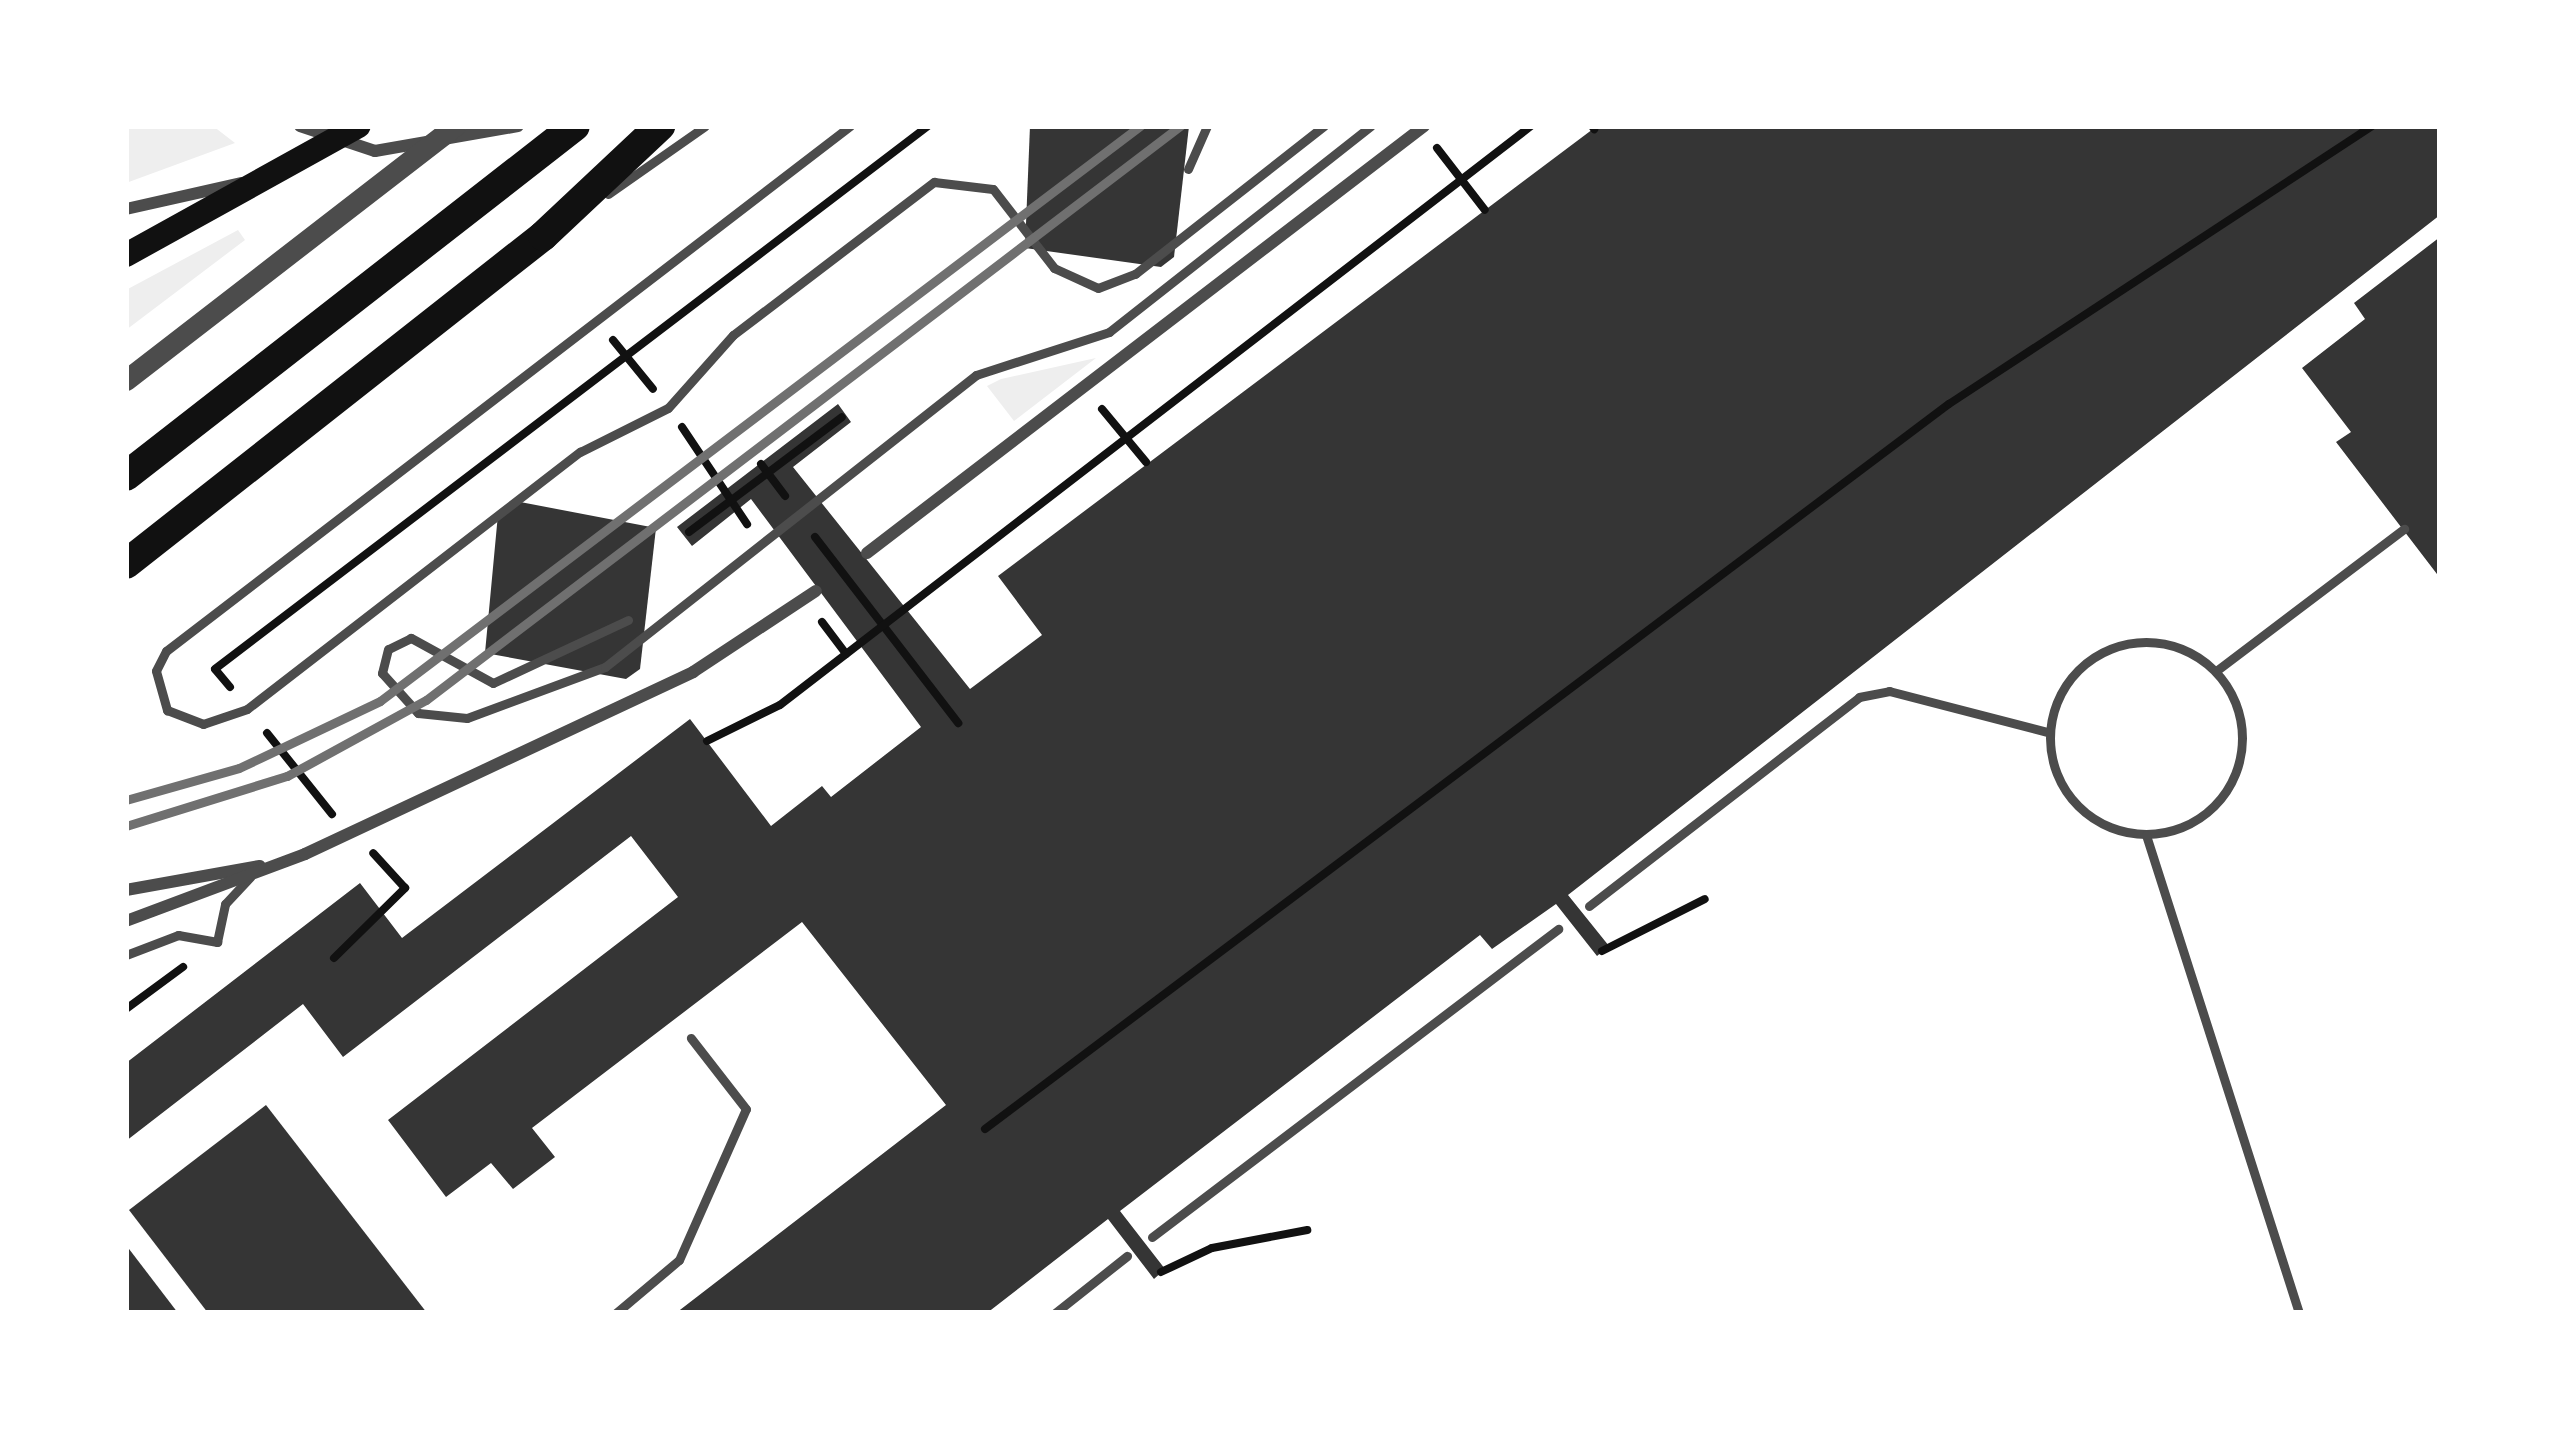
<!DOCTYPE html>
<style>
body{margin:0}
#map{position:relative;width:2566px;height:1439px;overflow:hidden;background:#fff;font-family:"Roboto Condensed",sans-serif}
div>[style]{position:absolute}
.green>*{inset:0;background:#eee}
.building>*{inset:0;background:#353535}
.path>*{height:8px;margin:-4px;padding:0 4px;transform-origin:4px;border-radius:4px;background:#111}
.service>*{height:9px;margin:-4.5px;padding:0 4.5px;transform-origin:4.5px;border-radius:4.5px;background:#4c4c4c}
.service>.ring{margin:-4.5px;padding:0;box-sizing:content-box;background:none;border:9px solid #4c4c4c;border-radius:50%}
.minor>*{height:12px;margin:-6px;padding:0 6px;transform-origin:6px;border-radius:6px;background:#4c4c4c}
.tertiary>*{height:21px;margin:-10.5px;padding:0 10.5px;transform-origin:10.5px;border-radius:10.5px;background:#4c4c4c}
.secondary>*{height:24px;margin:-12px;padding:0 12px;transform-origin:12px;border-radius:12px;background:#111}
.primary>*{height:30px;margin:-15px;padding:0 15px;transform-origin:15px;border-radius:15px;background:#111}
.rail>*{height:9px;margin:-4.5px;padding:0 4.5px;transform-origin:4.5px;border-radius:4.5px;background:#707070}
span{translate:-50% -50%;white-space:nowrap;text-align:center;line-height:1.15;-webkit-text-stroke:9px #fff;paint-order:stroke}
.frame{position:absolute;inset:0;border:129px solid #fff;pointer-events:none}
</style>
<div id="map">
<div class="green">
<div style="clip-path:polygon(126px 126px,213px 126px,235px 143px,126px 183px)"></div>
<div style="clip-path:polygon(238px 230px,245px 240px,126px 330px,126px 290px)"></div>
<div style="clip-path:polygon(1096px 358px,1014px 421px,987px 386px,1001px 379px)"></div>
</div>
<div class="building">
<div style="clip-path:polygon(1030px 126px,1189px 126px,1174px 257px,1161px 267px,1025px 248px)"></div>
<div style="clip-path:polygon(1597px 126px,2440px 126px,2440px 215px,1568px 895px,1609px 946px,1597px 956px,1556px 904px,1492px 949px,1480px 935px,1120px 1211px,1165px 1269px,1154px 1279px,1108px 1219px,987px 1313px,676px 1313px,946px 1105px,802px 922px,532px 1128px,555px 1157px,513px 1189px,491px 1163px,446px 1197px,388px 1120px,678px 897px,631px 836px,343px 1057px,303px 1004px,126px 1141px,126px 1063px,360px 883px,402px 938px,690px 719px,771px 826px,822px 786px,831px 797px,921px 727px,751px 499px,692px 546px,677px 527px,838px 404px,851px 422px,793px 467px,970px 689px,1042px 635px,998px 576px)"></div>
<div style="clip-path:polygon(2440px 237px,2440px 578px,2336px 442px,2351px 432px,2302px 368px,2365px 319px,2354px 303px)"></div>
<div style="clip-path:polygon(515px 501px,656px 528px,640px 669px,626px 679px,485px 653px,498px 514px)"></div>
<div style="clip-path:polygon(266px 1105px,427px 1313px,208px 1313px,129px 1210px)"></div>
<div style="clip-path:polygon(126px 1245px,178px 1313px,126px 1313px)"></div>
</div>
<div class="path">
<div style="left:1592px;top:126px;width:4px;rotate:56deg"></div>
<div style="left:1437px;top:148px;width:78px;rotate:52.3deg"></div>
<div style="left:613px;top:340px;width:63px;rotate:50.8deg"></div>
<div style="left:1102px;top:409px;width:69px;rotate:50.3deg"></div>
<div style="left:682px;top:427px;width:117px;rotate:56.2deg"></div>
<div style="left:761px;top:464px;width:40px;rotate:53deg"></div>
<div style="left:689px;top:532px;width:191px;rotate:-36.9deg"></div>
<div style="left:815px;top:537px;width:235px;rotate:52.4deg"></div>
<div style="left:822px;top:622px;width:40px;rotate:53deg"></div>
<div style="left:230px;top:687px;width:23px;rotate:-130deg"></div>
<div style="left:215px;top:669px;width:896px;rotate:-37.29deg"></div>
<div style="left:267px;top:733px;width:104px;rotate:51.3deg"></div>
<div style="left:707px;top:741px;width:81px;rotate:-26.3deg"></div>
<div style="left:780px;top:705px;width:948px;rotate:-37.63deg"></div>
<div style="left:1602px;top:951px;width:115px;rotate:-26.8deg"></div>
<div style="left:334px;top:958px;width:100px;rotate:-44.6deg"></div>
<div style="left:405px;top:888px;width:47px;rotate:-132.4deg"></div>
<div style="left:126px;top:1009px;width:71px;rotate:-36.4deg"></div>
<div style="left:985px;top:1129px;width:1206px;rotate:-36.95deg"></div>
<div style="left:1949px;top:404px;width:506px;rotate:-33.31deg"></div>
<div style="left:1161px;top:1272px;width:56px;rotate:-25.2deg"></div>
<div style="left:1212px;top:1248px;width:97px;rotate:-10.7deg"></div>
</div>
<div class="service">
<div style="left:850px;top:126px;width:862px;rotate:142.49deg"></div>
<div style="left:166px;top:651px;width:22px;rotate:117deg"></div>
<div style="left:156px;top:671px;width:41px;rotate:74.2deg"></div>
<div style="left:167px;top:710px;width:39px;rotate:21deg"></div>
<div style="left:203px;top:724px;width:46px;rotate:-18.8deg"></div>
<div style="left:247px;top:709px;width:421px;rotate:-37.7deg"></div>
<div style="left:580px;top:452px;width:98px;rotate:-26.6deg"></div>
<div style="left:668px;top:408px;width:98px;rotate:-48.3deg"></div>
<div style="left:733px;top:335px;width:253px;rotate:-37.3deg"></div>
<div style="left:934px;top:182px;width:59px;rotate:6.8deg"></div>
<div style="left:993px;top:189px;width:100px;rotate:52.3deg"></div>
<div style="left:1054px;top:268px;width:48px;rotate:24.4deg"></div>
<div style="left:1098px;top:288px;width:40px;rotate:-21deg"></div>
<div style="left:1135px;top:274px;width:240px;rotate:-38.1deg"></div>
<div style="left:1188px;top:169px;width:47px;rotate:-66.2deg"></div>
<div style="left:608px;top:194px;width:118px;rotate:-35deg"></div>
<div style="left:628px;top:620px;width:149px;rotate:155deg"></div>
<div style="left:493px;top:683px;width:94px;rotate:-151.2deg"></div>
<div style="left:411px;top:638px;width:25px;rotate:154deg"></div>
<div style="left:388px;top:649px;width:25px;rotate:104deg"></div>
<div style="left:382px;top:673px;width:54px;rotate:48deg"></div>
<div style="left:418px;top:713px;width:49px;rotate:5.8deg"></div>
<div style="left:467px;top:718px;width:147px;rotate:-20.3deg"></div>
<div style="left:605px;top:667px;width:472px;rotate:-38.2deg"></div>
<div style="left:976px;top:375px;width:140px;rotate:-17.9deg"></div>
<div style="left:1109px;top:332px;width:333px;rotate:-38.2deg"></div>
<div class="ring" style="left:2050px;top:642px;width:183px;height:183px"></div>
<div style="left:2216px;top:671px;width:236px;rotate:-37.1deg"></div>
<div style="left:2146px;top:835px;width:502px;rotate:72.25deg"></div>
<div style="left:1589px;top:906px;width:341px;rotate:-37.7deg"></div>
<div style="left:1859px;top:697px;width:31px;rotate:-11deg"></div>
<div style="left:1889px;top:691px;width:164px;rotate:14.5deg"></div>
<div style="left:126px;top:955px;width:56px;rotate:-21deg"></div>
<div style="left:178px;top:935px;width:40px;rotate:10deg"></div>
<div style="left:217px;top:942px;width:39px;rotate:-78deg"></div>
<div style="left:225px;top:904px;width:37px;rotate:-47deg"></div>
<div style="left:1152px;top:1237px;width:510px;rotate:-37.18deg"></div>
<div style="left:616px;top:1313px;width:82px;rotate:-40.1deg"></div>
<div style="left:679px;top:1260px;width:165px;rotate:-66.1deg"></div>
<div style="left:746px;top:1109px;width:90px;rotate:-127.8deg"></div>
<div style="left:1055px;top:1313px;width:92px;rotate:-38.4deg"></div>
</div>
<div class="minor">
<div style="left:300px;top:126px;width:79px;rotate:18.4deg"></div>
<div style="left:375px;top:151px;width:145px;rotate:-9.9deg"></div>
<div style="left:126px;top:209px;width:118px;rotate:-12.7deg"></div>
<div style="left:867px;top:553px;width:702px;rotate:-37.47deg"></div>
<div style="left:126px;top:890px;width:136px;rotate:-10.2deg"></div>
<div style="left:126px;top:921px;width:191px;rotate:-20.5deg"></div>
<div style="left:305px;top:854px;width:429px;rotate:-25.1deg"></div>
<div style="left:693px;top:672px;width:147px;rotate:-33.4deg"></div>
</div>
<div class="tertiary">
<div style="left:126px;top:380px;width:416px;rotate:-37.7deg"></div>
</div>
<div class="secondary">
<div style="left:126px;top:255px;width:266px;rotate:-29deg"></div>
</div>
<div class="primary">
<div style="left:126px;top:476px;width:569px;rotate:-37.94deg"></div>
<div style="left:126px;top:564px;width:531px;rotate:-38.19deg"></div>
<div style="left:543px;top:236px;width:161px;rotate:-43.2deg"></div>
</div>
<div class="rail">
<div style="left:126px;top:800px;width:117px;rotate:-15.8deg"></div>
<div style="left:239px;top:768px;width:156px;rotate:-25.4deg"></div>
<div style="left:380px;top:701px;width:953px;rotate:-37.11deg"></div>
<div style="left:126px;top:826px;width:169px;rotate:-17.3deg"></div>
<div style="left:287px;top:776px;width:158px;rotate:-28.7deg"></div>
<div style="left:426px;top:700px;width:948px;rotate:-37.28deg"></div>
</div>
<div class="frame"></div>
</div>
